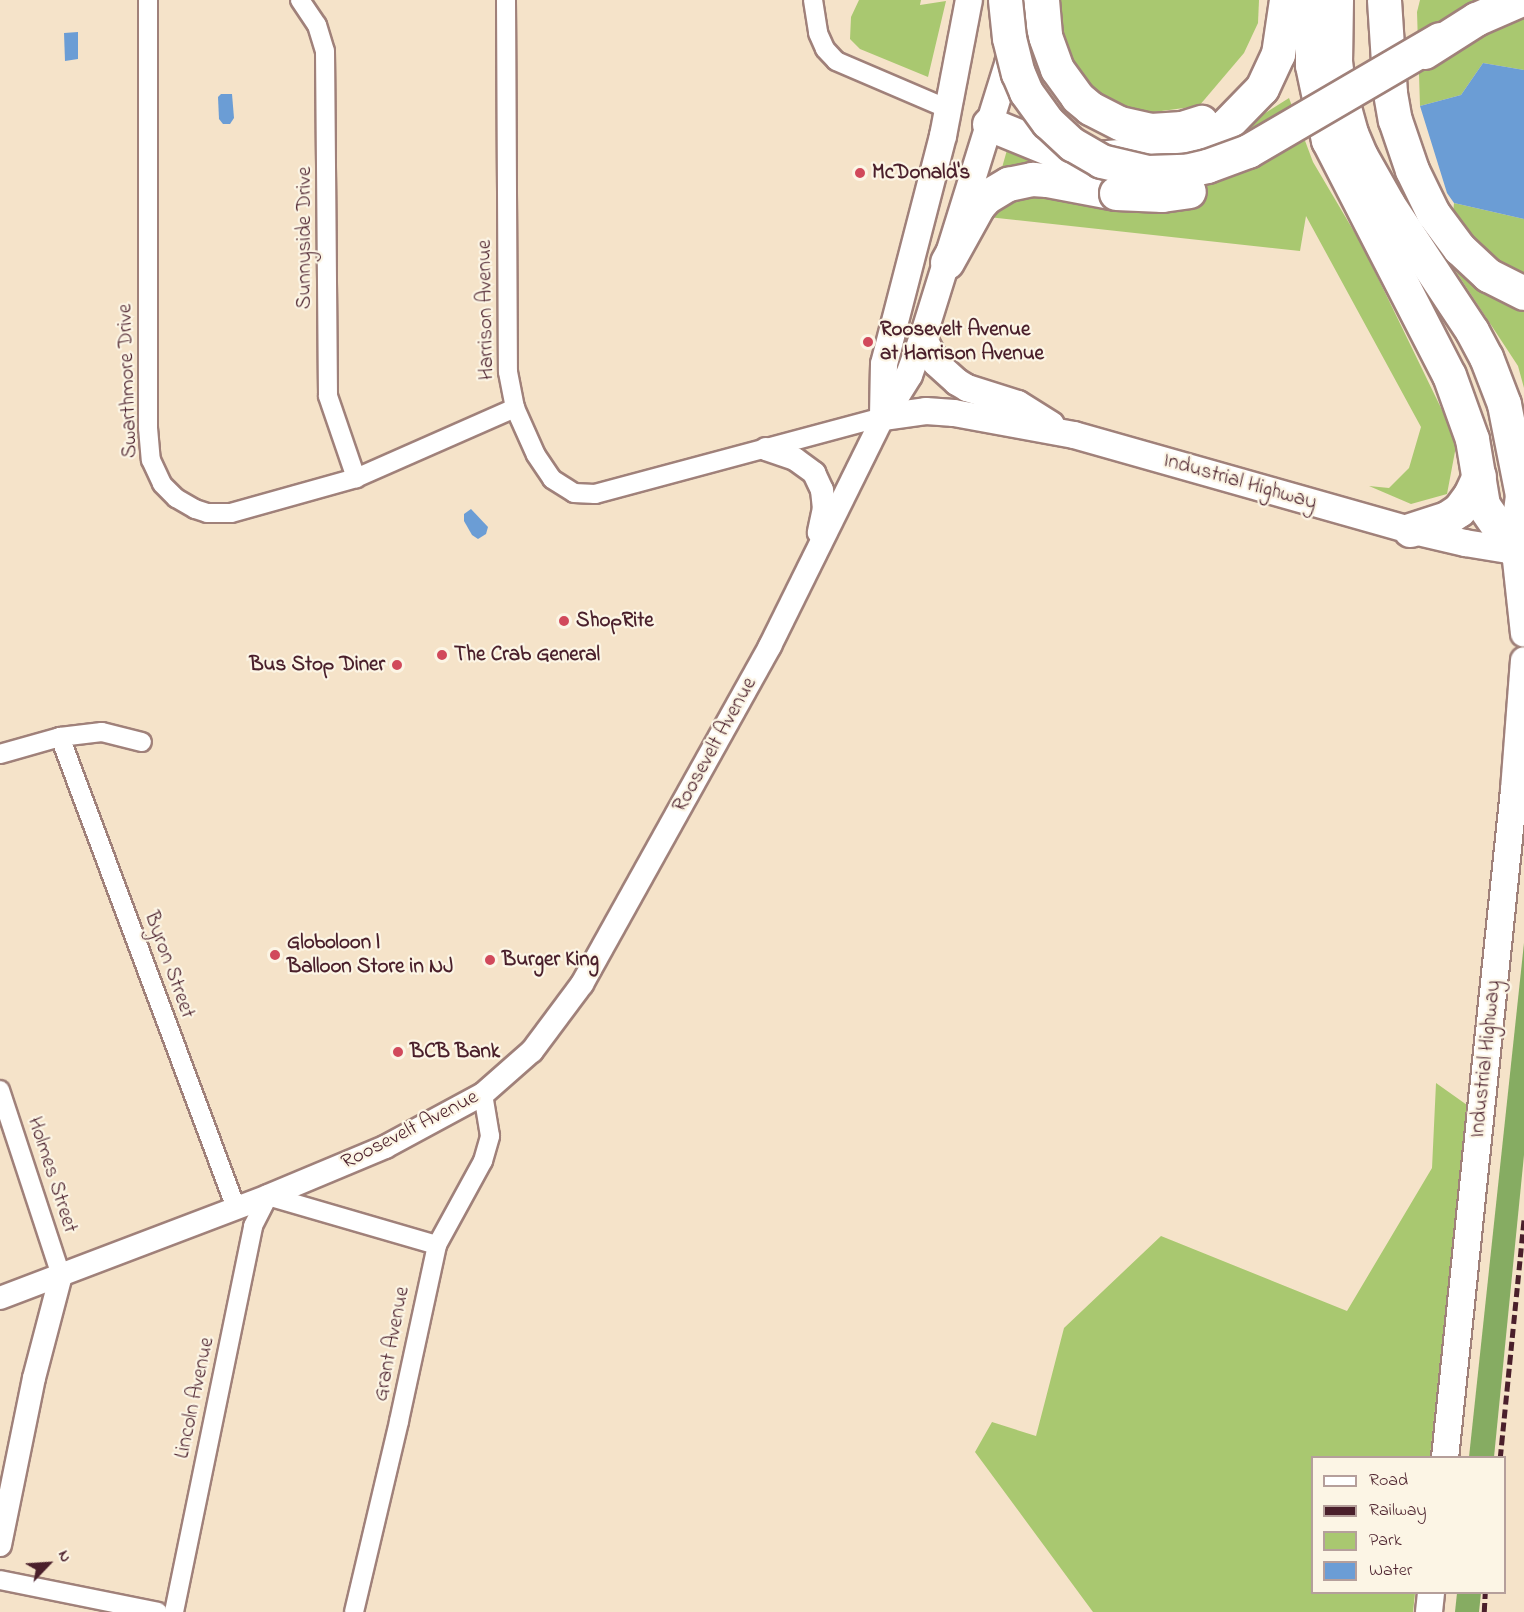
<!DOCTYPE html>
<style>
body{margin:0}
#map{position:relative;width:1524px;height:1612px;overflow:hidden;background:#f5e3c9;font-family:"Indie Flower",sans-serif}
div>[style]{position:absolute}
.green>*{inset:0;background:#a9c870}
.forest>*{inset:0;background:#86ac62}
.water>*{inset:0;background:#6b9dd5}
.roads{filter:drop-shadow(2px 0 #a0817a) drop-shadow(-2px 0 #a0817a) drop-shadow(0 2px #a0817a) drop-shadow(0 -2px #a0817a)}
.minor>*{height:18px;margin:-9px;padding:0 9px;transform-origin:9px;border-radius:9px;background:#fff}
.tertiary>*{height:22px;margin:-11px;padding:0 11px;transform-origin:11px;border-radius:11px;background:#fff}
.secondary>*{height:26px;margin:-13px;padding:0 13px;transform-origin:13px;border-radius:13px;background:#fff}
.motorway>*{height:33px;margin:-16.5px;padding:0 16.5px;transform-origin:16.5px;border-radius:16.5px;background:#fff}
.rail>*{height:4.5px;margin-top:-2.25px;transform-origin:0;background:repeating-linear-gradient(90deg,#4a1f2b 0 9px,transparent 0 13.5px)}
.bridges{filter:drop-shadow(2px 0 #a0817a) drop-shadow(-2px 0 #a0817a) drop-shadow(0 2px #a0817a) drop-shadow(0 -2px #a0817a)}
.motorway-bridge>*{height:33px;margin:-16.5px;padding:0 16.5px;transform-origin:16.5px;border-radius:16.5px;background:#fff}
.dots>*{width:16px;height:16px;translate:-50% -50%;box-sizing:border-box;border:3px solid #fcf5e5;border-radius:50%}
span{translate:-50% -50%;white-space:nowrap;text-align:center;line-height:1.15;-webkit-text-stroke:4.5px #fcf5e5;paint-order:stroke}
.poi-label{font-size:21px;color:#4a1f2b;font-weight:700}
.left{translate:0 -50%;text-align:left}
.right{translate:-100% -50%;text-align:right}
.street-label{font-size:21px;color:#4a1f2b}
.legend{position:absolute;left:1311px;top:1456px;width:195px;height:138px;box-sizing:border-box;background:#fcf5e5;border:2px solid #b59f9b;margin:0;padding:8px 10px;list-style:none;font-size:18px;color:#4a1f2b}
.legend li{display:flex;align-items:center;gap:12px;height:30px}
.legend b{width:30px;border:2px solid #b59f9b}
.north{position:absolute;left:18px;top:1534px;width:60px;height:60px;-webkit-text-stroke:4px #fcf5e5;paint-order:stroke;rotate:65deg;font-size:16px;font-weight:700;line-height:24px;text-align:center;color:#4a1f2b}
.north::after{content:'';display:block;margin:auto;width:21px;height:27px;background:#4a1f2b;clip-path:polygon(50% 0,100% 100%,50% 72%,0 100%)}
</style>
<div id="map">
<div class="green">
<div style="clip-path:polygon(859px 0,921px 0,920px 5px,946px 1px,928px 77px,860px 49px,850px 39px,851px 17px)"></div>
<div style="clip-path:polygon(1061px 0,1259px 0,1258px 23px,1244px 53px,1199px 106px,1139px 114px,1081px 83px,1059px 22px)"></div>
<div style="clip-path:polygon(1420px 0,1524px 0,1524px 70px,1483px 63px,1461px 95px,1420px 106px,1417px 12px)"></div>
<div style="clip-path:polygon(1289px 98px,1313px 162px,1362px 245px,1457px 441px,1447px 494px,1411px 504px,1369px 486px,1389px 488px,1409px 468px,1421px 427px,1306px 216px,1300px 251px,988px 217px,1007px 150px,1053px 165px,1190px 160px)"></div>
<div style="clip-path:polygon(1454px 203px,1524px 219px,1524px 388px,1518px 366px,1449px 261px)"></div>
<div style="clip-path:polygon(1436px 1083px,1467px 1105px,1430px 1457px,1312px 1458px,1312px 1592px,1415px 1593px,1413px 1612px,1093px 1612px,975px 1452px,992px 1422px,1036px 1436px,1064px 1328px,1161px 1236px,1347px 1311px,1432px 1168px)"></div>
</div>
<div class="forest">
<div style="clip-path:polygon(1524px 943px,1524px 1155px,1494px 1457px,1469px 1457px)"></div>
<div style="clip-path:polygon(1457px 1593px,1481px 1593px,1479px 1612px,1455px 1612px)"></div>
</div>
<div class="water">
<div style="clip-path:polygon(78px 32px,78px 59px,65px 61px,64px 33px)"></div>
<div style="clip-path:polygon(1483px 63px,1524px 70px,1524px 219px,1454px 203px,1447px 193px,1420px 106px,1461px 95px)"></div>
<div style="clip-path:polygon(221px 94px,232px 94px,234px 118px,230px 124px,223px 124px,219px 119px,218px 97px)"></div>
<div style="clip-path:polygon(471px 509px,488px 527px,486px 534px,478px 539px,472px 535px,464px 521px,464px 514px)"></div>
</div>
<div class="roads">
<div class="minor">
<div style="left:148px;top:0;width:428px;rotate:90deg"></div>
<div style="left:148px;top:428px;width:32px;rotate:85deg"></div>
<div style="left:151px;top:460px;width:26px;rotate:65deg"></div>
<div style="left:162px;top:484px;width:20px;rotate:45deg"></div>
<div style="left:176px;top:498px;width:22px;rotate:30deg"></div>
<div style="left:195px;top:509px;width:13px;rotate:18deg"></div>
<div style="left:207px;top:513px;width:24px"></div>
<div style="left:231px;top:513px;width:130px;rotate:-15.6deg"></div>
<div style="left:356px;top:478px;width:174px;rotate:-23.8deg"></div>
<div style="left:300px;top:0;width:30px;rotate:56deg"></div>
<div style="left:317px;top:25px;width:27px;rotate:73deg"></div>
<div style="left:325px;top:51px;width:345px;rotate:89.5deg"></div>
<div style="left:328px;top:396px;width:87px;rotate:71.1deg"></div>
<div style="left:506px;top:0;width:372px;rotate:89.7deg"></div>
<div style="left:508px;top:372px;width:37px;rotate:79deg"></div>
<div style="left:515px;top:408px;width:51px;rotate:65.9deg"></div>
<div style="left:536px;top:455px;width:29px;rotate:56deg"></div>
<div style="left:552px;top:479px;width:26px;rotate:32deg"></div>
<div style="left:574px;top:493px;width:21px;rotate:3deg"></div>
<div style="left:595px;top:494px;width:298px;rotate:-15deg"></div>
<div style="left:813px;top:0;width:33px;rotate:81deg"></div>
<div style="left:818px;top:33px;width:17px;rotate:66deg"></div>
<div style="left:825px;top:49px;width:16px;rotate:47deg"></div>
<div style="left:836px;top:61px;width:122px;rotate:23.2deg"></div>
<div style="left:60px;top:737px;width:503px;rotate:69.51deg"></div>
<div style="left:0;top:754px;width:62px;rotate:-15.8deg"></div>
<div style="left:60px;top:737px;width:42px;rotate:-6.8deg"></div>
<div style="left:102px;top:732px;width:41px;rotate:14deg"></div>
<div style="left:0;top:1090px;width:195px;rotate:71.8deg"></div>
<div style="left:0;top:1580px;width:161px;rotate:11.4deg"></div>
<div style="left:174px;top:1612px;width:394px;rotate:-78.4deg"></div>
<div style="left:253px;top:1226px;width:34px;rotate:-63deg"></div>
<div style="left:268px;top:1196px;width:176px;rotate:16.2deg"></div>
<div style="left:354px;top:1612px;width:196px;rotate:-76.7deg"></div>
<div style="left:399px;top:1421px;width:180px;rotate:-77.8deg"></div>
<div style="left:437px;top:1245px;width:96px;rotate:-61.3deg"></div>
<div style="left:483px;top:1161px;width:26px;rotate:-74deg"></div>
<div style="left:490px;top:1136px;width:43px;rotate:-99.5deg"></div>
</div>
<div class="tertiary">
<div style="left:766px;top:449px;width:31px;rotate:19deg"></div>
<div style="left:795px;top:459px;width:24px;rotate:36deg"></div>
<div style="left:814px;top:473px;width:19px;rotate:65deg"></div>
<div style="left:822px;top:490px;width:18px;rotate:84deg"></div>
<div style="left:824px;top:508px;width:25px;rotate:102deg"></div>
<div style="left:0;top:1298px;width:287px;rotate:-20.8deg"></div>
<div style="left:268px;top:1196px;width:127px;rotate:-22.7deg"></div>
<div style="left:385px;top:1147px;width:111px;rotate:-28.4deg"></div>
<div style="left:483px;top:1094px;width:65px;rotate:-41.3deg"></div>
<div style="left:532px;top:1051px;width:84px;rotate:-53.3deg"></div>
<div style="left:582px;top:984px;width:387px;rotate:-60.9deg"></div>
<div style="left:770px;top:646px;width:255px;rotate:-63.7deg"></div>
<div style="left:0;top:1545px;width:170px;rotate:-78.5deg"></div>
<div style="left:34px;top:1378px;width:106px;rotate:-75.3deg"></div>
</div>
<div class="secondary">
<div style="left:923px;top:337px;width:29px;rotate:63deg"></div>
<div style="left:936px;top:363px;width:28px;rotate:42deg"></div>
<div style="left:957px;top:382px;width:12px;rotate:31deg"></div>
<div style="left:967px;top:388px;width:53px;rotate:17.4deg"></div>
<div style="left:1018px;top:404px;width:39px;rotate:32deg"></div>
<div style="left:883px;top:416px;width:52px;rotate:-88.9deg"></div>
<div style="left:884px;top:364px;width:236px;rotate:-75.5deg"></div>
<div style="left:943px;top:136px;width:138px;rotate:-79.2deg"></div>
<div style="left:883px;top:417px;width:43px;rotate:-7.9deg"></div>
<div style="left:926px;top:411px;width:28px;rotate:4deg"></div>
<div style="left:954px;top:413px;width:122px;rotate:10.4deg"></div>
<div style="left:1074px;top:435px;width:349px;rotate:15.8deg"></div>
<div style="left:1410px;top:530px;width:57px;rotate:13.3deg"></div>
<div style="left:1465px;top:543px;width:51px;rotate:9.1deg"></div>
<div style="left:1515px;top:551px;width:83px;rotate:83.8deg"></div>
<div style="left:883px;top:417px;width:49px;rotate:-58.2deg"></div>
<div style="left:909px;top:375px;width:40px;rotate:-69.8deg"></div>
<div style="left:923px;top:337px;width:286px;rotate:-72.7deg"></div>
<div style="left:1008px;top:64px;width:66px;rotate:-76deg"></div>
<div style="left:1445px;top:1458px;width:672px;rotate:-84.1deg"></div>
<div style="left:1514px;top:790px;width:130px;rotate:-85.6deg"></div>
<div style="left:1429px;top:1612px;width:20px;rotate:-84deg"></div>
</div>
<div class="motorway">
<div style="left:1042px;top:0;width:36px;rotate:85deg"></div>
<div style="left:1045px;top:36px;width:35px;rotate:70deg"></div>
<div style="left:1057px;top:69px;width:34px;rotate:54deg"></div>
<div style="left:1077px;top:97px;width:17px;rotate:40deg"></div>
<div style="left:1090px;top:108px;width:34px;rotate:27deg"></div>
<div style="left:1120px;top:123px;width:32px;rotate:13deg"></div>
<div style="left:1151px;top:130px;width:31px;rotate:-4deg"></div>
<div style="left:1182px;top:128px;width:20px;rotate:-18deg"></div>
<div style="left:1312px;top:0;width:65px;rotate:90deg"></div>
<div style="left:1312px;top:65px;width:77px;rotate:78deg"></div>
<div style="left:1328px;top:140px;width:264px;rotate:62.8deg"></div>
<div style="left:1449px;top:375px;width:68px;rotate:70.2deg"></div>
<div style="left:1472px;top:439px;width:67px;rotate:80.5deg"></div>
<div style="left:1483px;top:505px;width:56px;rotate:55.2deg"></div>
<div style="left:1336px;top:0;width:61px;rotate:90.9deg"></div>
<div style="left:1335px;top:61px;width:25px;rotate:83deg"></div>
<div style="left:1338px;top:86px;width:49px;rotate:74.5deg"></div>
<div style="left:1351px;top:133px;width:25px;rotate:67deg"></div>
<div style="left:1361px;top:156px;width:55px;rotate:60.6deg"></div>
<div style="left:1388px;top:204px;width:152px;rotate:56.5deg"></div>
<div style="left:1472px;top:331px;width:30px;rotate:62deg"></div>
<div style="left:1486px;top:357px;width:50px;rotate:69deg"></div>
<div style="left:1504px;top:404px;width:93px;rotate:78.8deg"></div>
<div style="left:1522px;top:495px;width:56px;rotate:97.1deg"></div>
<div style="left:1384px;top:0;width:93px;rotate:86.3deg"></div>
<div style="left:1390px;top:93px;width:27px;rotate:80deg"></div>
<div style="left:1395px;top:120px;width:53px;rotate:71.2deg"></div>
<div style="left:1412px;top:170px;width:48px;rotate:64deg"></div>
<div style="left:1433px;top:213px;width:44px;rotate:53.4deg"></div>
<div style="left:1459px;top:248px;width:40px;rotate:43deg"></div>
<div style="left:1488px;top:275px;width:40px;rotate:26.6deg"></div>
<div style="left:989px;top:124px;width:74px;rotate:22.1deg"></div>
<div style="left:1058px;top:152px;width:38px;rotate:9deg"></div>
<div style="left:1096px;top:158px;width:68px;rotate:-5deg"></div>
<div style="left:1164px;top:152px;width:35px;rotate:-16deg"></div>
<div style="left:1198px;top:142px;width:31px;rotate:-31deg"></div>
<div style="left:1225px;top:126px;width:53px;rotate:-45.8deg"></div>
<div style="left:1262px;top:88px;width:38px;rotate:-65deg"></div>
<div style="left:1278px;top:54px;width:55px;rotate:-81.6deg"></div>
<div style="left:947px;top:262px;width:64px;rotate:-61deg"></div>
<div style="left:978px;top:206px;width:12px;rotate:-48deg"></div>
<div style="left:986px;top:197px;width:26px;rotate:-31deg"></div>
<div style="left:1008px;top:184px;width:25px;rotate:-12deg"></div>
<div style="left:1032px;top:179px;width:15px;rotate:4deg"></div>
<div style="left:1047px;top:180px;width:70px;rotate:10.7deg"></div>
<div style="left:1410px;top:530px;width:39px;rotate:-18deg"></div>
<div style="left:1447px;top:518px;width:14px;rotate:-34deg"></div>
<div style="left:1459px;top:510px;width:19px;rotate:-54deg"></div>
<div style="left:1470px;top:495px;width:21px;rotate:-65deg"></div>
</div>
</div>
<div class="rail">
<div style="left:1500px;top:1458px;width:240px;rotate:-84.3deg"></div>
<div style="left:1484px;top:1612px;width:20px;rotate:-87deg"></div>
</div>
<div class="bridges">
<div class="motorway-bridge">
<div style="left:1005px;top:0;width:38px;rotate:84deg"></div>
<div style="left:1009px;top:38px;width:36px;rotate:76deg"></div>
<div style="left:1018px;top:73px;width:21px;rotate:67deg"></div>
<div style="left:1026px;top:92px;width:37px;rotate:54deg"></div>
<div style="left:1048px;top:122px;width:33px;rotate:43deg"></div>
<div style="left:1072px;top:144px;width:34px;rotate:30deg"></div>
<div style="left:1101px;top:161px;width:48px;rotate:13.2deg"></div>
<div style="left:1148px;top:172px;width:37px;rotate:-2deg"></div>
<div style="left:1185px;top:171px;width:23px;rotate:-13deg"></div>
<div style="left:1207px;top:166px;width:44px;rotate:-20.1deg"></div>
<div style="left:1248px;top:151px;width:222px;rotate:-30.3deg"></div>
<div style="left:1424px;top:52px;width:62px;rotate:-32.4deg"></div>
<div style="left:1476px;top:19px;width:47px;rotate:-23.8deg"></div>
<div style="left:1116px;top:193px;width:46px;rotate:2.5deg"></div>
<div style="left:1162px;top:195px;width:27px;rotate:-8deg"></div>
</div>
</div>
<div class="dots">
<div style="left:860px;top:173px;background:#d1495b"></div>
<div style="left:868px;top:342px;background:#d1495b"></div>
<div style="left:564px;top:621px;background:#d1495b"></div>
<div style="left:442px;top:655px;background:#d1495b"></div>
<div style="left:397px;top:665px;background:#d1495b"></div>
<div style="left:275px;top:955px;background:#d1495b"></div>
<div style="left:490px;top:960px;background:#d1495b"></div>
<div style="left:398px;top:1052px;background:#d1495b"></div>
</div>
<div class="poi-label">
<span class="left" style="left:872px;top:173px">McDonald's</span>
<span class="left" style="left:880px;top:342px">Roosevelt Avenue<br>at Harrison Avenue</span>
<span class="left" style="left:576px;top:621px">ShopRite</span>
<span class="left" style="left:454px;top:655px">The Crab General</span>
<span class="right" style="left:385px;top:665px">Bus Stop Diner</span>
<span class="left" style="left:287px;top:955px">Globoloon |<br>Balloon Store in NJ</span>
<span class="left" style="left:502px;top:960px">Burger King</span>
<span class="left" style="left:410px;top:1052px">BCB Bank</span>
</div>
<div class="street-label">
<span style="left:305px;top:238px;rotate:-90deg">Sunnyside Drive</span>
<span style="left:486px;top:310px;rotate:-91deg">Harrison Avenue</span>
<span style="left:128px;top:381px;rotate:-92deg">Swarthmore Drive</span>
<span style="left:1240px;top:482px;rotate:16deg">Industrial Highway</span>
<span style="left:715px;top:745px;rotate:-61deg">Roosevelt Avenue</span>
<span style="left:169px;top:965px;rotate:70deg">Byron Street</span>
<span style="left:1486px;top:1059px;rotate:-84deg">Industrial Highway</span>
<span style="left:410px;top:1130px;rotate:-27deg">Roosevelt Avenue</span>
<span style="left:52px;top:1175px;rotate:72deg">Holmes Street</span>
<span style="left:392px;top:1344px;rotate:-79deg">Grant Avenue</span>
<span style="left:195px;top:1398px;rotate:-78deg">Lincoln Avenue</span>
</div>
<ul class="legend">
<li><b style="height:8px;background:#fff"></b>Road</li>
<li><b style="height:8px;background:#4a1f2b"></b>Railway</li>
<li><b style="height:16px;background:#a9c870"></b>Park</li>
<li><b style="height:16px;background:#6b9dd5"></b>Water</li>
</ul>
<div class="north">N</div>
</div>
